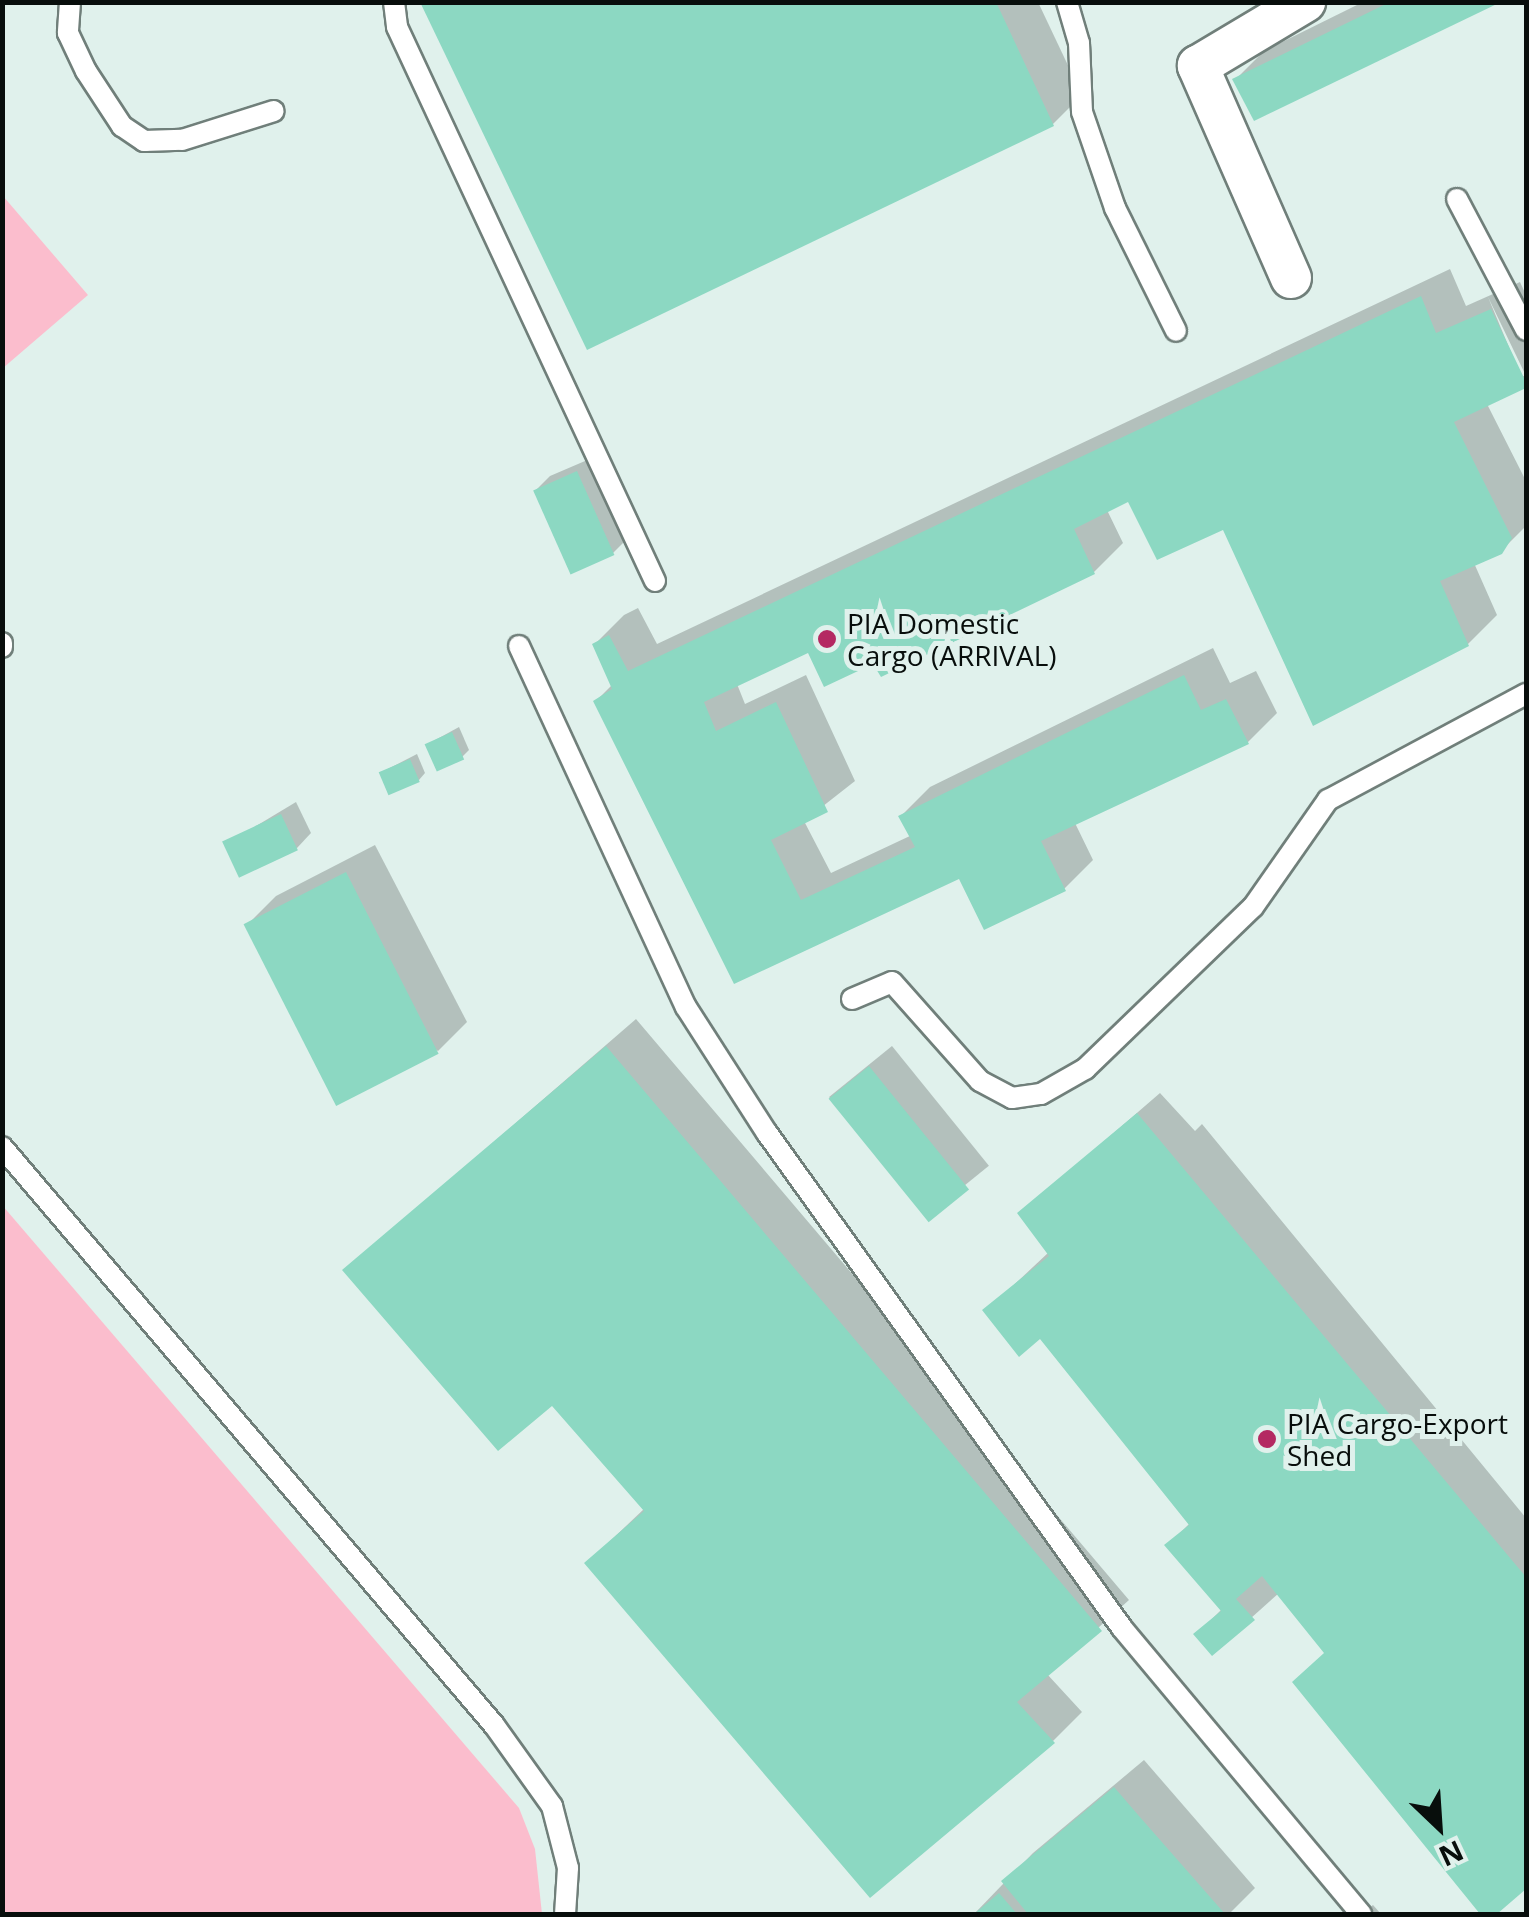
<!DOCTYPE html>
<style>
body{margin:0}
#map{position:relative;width:1529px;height:1917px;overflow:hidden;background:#e0f1ec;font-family:"Open Sans",sans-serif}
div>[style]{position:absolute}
.green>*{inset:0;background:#fbbdcd}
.shadow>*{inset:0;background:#0003;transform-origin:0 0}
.building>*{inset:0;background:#8cd8c2;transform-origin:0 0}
.roads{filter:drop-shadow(2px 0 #707f7a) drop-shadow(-2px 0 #707f7a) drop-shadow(0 2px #707f7a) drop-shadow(0 -2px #707f7a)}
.service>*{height:20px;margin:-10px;padding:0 10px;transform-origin:10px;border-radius:10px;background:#fff}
.minor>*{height:40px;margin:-20px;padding:0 20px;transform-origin:20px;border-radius:20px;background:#fff}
.dots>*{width:28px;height:28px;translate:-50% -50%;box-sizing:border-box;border:5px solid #e0f1ec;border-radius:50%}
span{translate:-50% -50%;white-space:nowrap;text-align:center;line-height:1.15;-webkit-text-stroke:10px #e0f1ec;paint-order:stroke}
.poi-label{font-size:28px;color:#080e0c}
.left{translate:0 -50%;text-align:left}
.frame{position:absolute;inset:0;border:5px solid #080e0c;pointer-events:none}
.north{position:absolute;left:1389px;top:1777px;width:100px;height:100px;-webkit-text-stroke:8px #e0f1ec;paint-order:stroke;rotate:155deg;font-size:28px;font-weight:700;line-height:40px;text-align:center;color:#080e0c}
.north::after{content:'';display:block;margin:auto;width:35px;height:45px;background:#080e0c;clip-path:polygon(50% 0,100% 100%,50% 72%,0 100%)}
</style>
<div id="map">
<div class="green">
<div style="clip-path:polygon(3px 196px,88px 295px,3px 368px,2px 368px)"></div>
<div style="clip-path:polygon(2px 1205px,519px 1808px,535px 1849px,542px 1914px,3px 1914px)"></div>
</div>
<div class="shadow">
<div style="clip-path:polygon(423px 2px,1038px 2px,1082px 95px,1053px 124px,588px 347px)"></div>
<div style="clip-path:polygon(1363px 2px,1497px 2px,1235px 80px,1264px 51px)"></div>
<div style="clip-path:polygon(evenodd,1450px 269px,1466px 306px,1520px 282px,1526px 295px,1526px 385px,1487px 404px,1526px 481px,1526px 526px,1500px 552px,1474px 563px,1497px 615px,1468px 644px,1315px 723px,1225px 527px,1129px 498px,1107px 510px,1123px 543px,1094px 572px,874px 661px,809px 650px,737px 684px,745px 704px,806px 675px,855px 781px,804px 821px,831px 873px,912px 835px,901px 816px,930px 787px,1213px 648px,1230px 683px,1256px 671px,1277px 713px,1248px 742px,1075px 823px,1093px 860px,1064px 889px,960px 876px,735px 980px,596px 701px,613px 684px,595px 644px,624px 615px,638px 608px,657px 644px,1450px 269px,1488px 297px,1526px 376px,1521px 376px,1488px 297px)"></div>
<div style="clip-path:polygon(592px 458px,627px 539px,613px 553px,536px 490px,550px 476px)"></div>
<div style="clip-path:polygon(459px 727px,469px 750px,462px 757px,428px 744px)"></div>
<div style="clip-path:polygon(417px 754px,425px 773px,419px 780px,382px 772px)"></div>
<div style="clip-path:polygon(296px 802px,311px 833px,297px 848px,226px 844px)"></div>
<div style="clip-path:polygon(375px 845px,467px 1022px,438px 1051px,247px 925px,276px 896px)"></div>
<div style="clip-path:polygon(636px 1019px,1129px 1600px,1047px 1674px,1082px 1712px,1053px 1741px,587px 1563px,645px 1508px,553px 1403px,346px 1270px)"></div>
<div style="left:892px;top:1046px;width:154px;height:81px;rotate:51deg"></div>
<div style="clip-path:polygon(1160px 1093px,1195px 1131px,1202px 1124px,1526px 1518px,1526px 1886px,1493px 1914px,1483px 1914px,1295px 1682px,1326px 1652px,1279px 1593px,1212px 1653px,1197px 1634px,1223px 1608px,1168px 1545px,1190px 1523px,1040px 1336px,986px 1311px,1049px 1252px,1020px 1214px)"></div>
<div style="clip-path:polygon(1144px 1760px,1255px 1888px,1229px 1914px,974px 1914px,1033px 1853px)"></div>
<div style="clip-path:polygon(1373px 1905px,1381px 1914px,1361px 1914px)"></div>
</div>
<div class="building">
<div style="clip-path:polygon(420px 2px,996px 2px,1054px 126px,587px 350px)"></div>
<div style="clip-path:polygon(1390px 2px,1501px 2px,1254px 121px,1232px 79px)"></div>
<div style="clip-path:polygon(1421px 296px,1436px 333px,1491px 309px,1526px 382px,1526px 388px,1454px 422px,1512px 538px,1502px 554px,1440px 581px,1469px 646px,1313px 726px,1223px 530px,1157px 560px,1128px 502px,1074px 529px,1095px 574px,881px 677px,873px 664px,824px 687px,808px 653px,704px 702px,716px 731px,776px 702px,828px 812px,771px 840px,801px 900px,915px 847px,898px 816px,1184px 675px,1201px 710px,1226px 699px,1249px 744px,1041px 841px,1066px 891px,984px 930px,959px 879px,734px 984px,593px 701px,612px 689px,592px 644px,609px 635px,628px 671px)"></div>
<div style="left:577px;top:471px;width:92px;height:48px;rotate:66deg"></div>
<div style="left:452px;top:732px;width:30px;height:30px;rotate:66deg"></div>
<div style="left:410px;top:759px;width:25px;height:34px;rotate:67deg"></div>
<div style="left:281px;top:814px;width:40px;height:65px;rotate:65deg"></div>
<div style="left:346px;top:872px;width:204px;height:115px;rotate:63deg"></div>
<div style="clip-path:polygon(606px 1046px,1102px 1631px,1017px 1702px,1055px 1743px,870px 1898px,584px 1563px,644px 1511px,552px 1406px,498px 1451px,342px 1270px)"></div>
<div style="left:869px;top:1066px;width:159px;height:52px;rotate:51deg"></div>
<div style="clip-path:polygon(1137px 1113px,1526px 1577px,1526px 1889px,1497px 1914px,1480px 1914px,1292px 1682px,1324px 1653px,1262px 1576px,1236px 1599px,1255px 1620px,1212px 1656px,1193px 1634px,1221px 1611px,1164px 1545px,1189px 1525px,1040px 1339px,1019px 1357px,982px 1310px,1049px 1256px,1017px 1213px)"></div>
<div style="clip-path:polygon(1114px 1787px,1139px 1816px,1225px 1914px,1028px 1914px,1001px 1881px)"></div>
<div style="clip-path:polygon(999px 1893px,1017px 1914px,974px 1914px)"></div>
</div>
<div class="roads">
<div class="service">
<div style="left:70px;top:2px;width:31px;rotate:94deg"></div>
<div style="left:68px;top:33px;width:42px;rotate:64.7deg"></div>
<div style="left:86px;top:71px;width:66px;rotate:56.8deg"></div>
<div style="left:122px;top:126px;width:27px;rotate:34deg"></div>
<div style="left:144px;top:141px;width:38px;rotate:-2deg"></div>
<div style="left:182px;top:140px;width:96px;rotate:-17.5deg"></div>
<div style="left:394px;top:2px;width:25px;rotate:83deg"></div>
<div style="left:397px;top:27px;width:611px;rotate:65.03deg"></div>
<div style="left:1067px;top:2px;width:43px;rotate:73.7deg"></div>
<div style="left:1079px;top:43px;width:69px;rotate:87.5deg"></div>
<div style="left:1082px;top:112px;width:102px;rotate:71deg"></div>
<div style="left:1115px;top:208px;width:137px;rotate:63.6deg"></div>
<div style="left:1457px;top:199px;width:148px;rotate:62.2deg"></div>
<div style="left:2px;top:643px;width:4px;rotate:90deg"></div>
<div style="left:519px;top:646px;width:398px;rotate:65.2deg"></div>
<div style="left:686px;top:1007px;width:150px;rotate:57.3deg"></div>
<div style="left:767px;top:1133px;width:609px;rotate:54.35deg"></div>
<div style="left:1122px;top:1628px;width:373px;rotate:50.1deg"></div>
<div style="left:852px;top:999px;width:43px;rotate:-23deg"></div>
<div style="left:892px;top:982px;width:132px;rotate:48.4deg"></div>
<div style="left:980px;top:1081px;width:36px;rotate:28deg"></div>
<div style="left:1012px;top:1098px;width:29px;rotate:-8deg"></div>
<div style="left:1041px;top:1094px;width:51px;rotate:-29.6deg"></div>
<div style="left:1085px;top:1069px;width:233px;rotate:-44deg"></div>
<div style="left:1253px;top:907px;width:131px;rotate:-55deg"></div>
<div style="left:1328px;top:800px;width:225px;rotate:-28.2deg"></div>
<div style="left:2px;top:1147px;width:759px;rotate:49.6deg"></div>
<div style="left:494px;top:1725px;width:100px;rotate:54.4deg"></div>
<div style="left:552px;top:1806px;width:64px;rotate:75.5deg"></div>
<div style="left:568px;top:1868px;width:46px;rotate:93.7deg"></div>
</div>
<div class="minor">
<div style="left:1291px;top:278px;width:232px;rotate:-113.7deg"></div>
<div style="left:1198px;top:66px;width:125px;rotate:-30.9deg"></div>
</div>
</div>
<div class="dots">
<div style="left:827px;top:639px;background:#b42962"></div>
<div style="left:1267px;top:1439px;background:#b42962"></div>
</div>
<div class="poi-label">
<span class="left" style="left:847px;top:639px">PIA Domestic<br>Cargo (ARRIVAL)</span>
<span class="left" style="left:1287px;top:1439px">PIA Cargo-Export<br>Shed</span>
</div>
<div class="frame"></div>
<div class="north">N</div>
</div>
